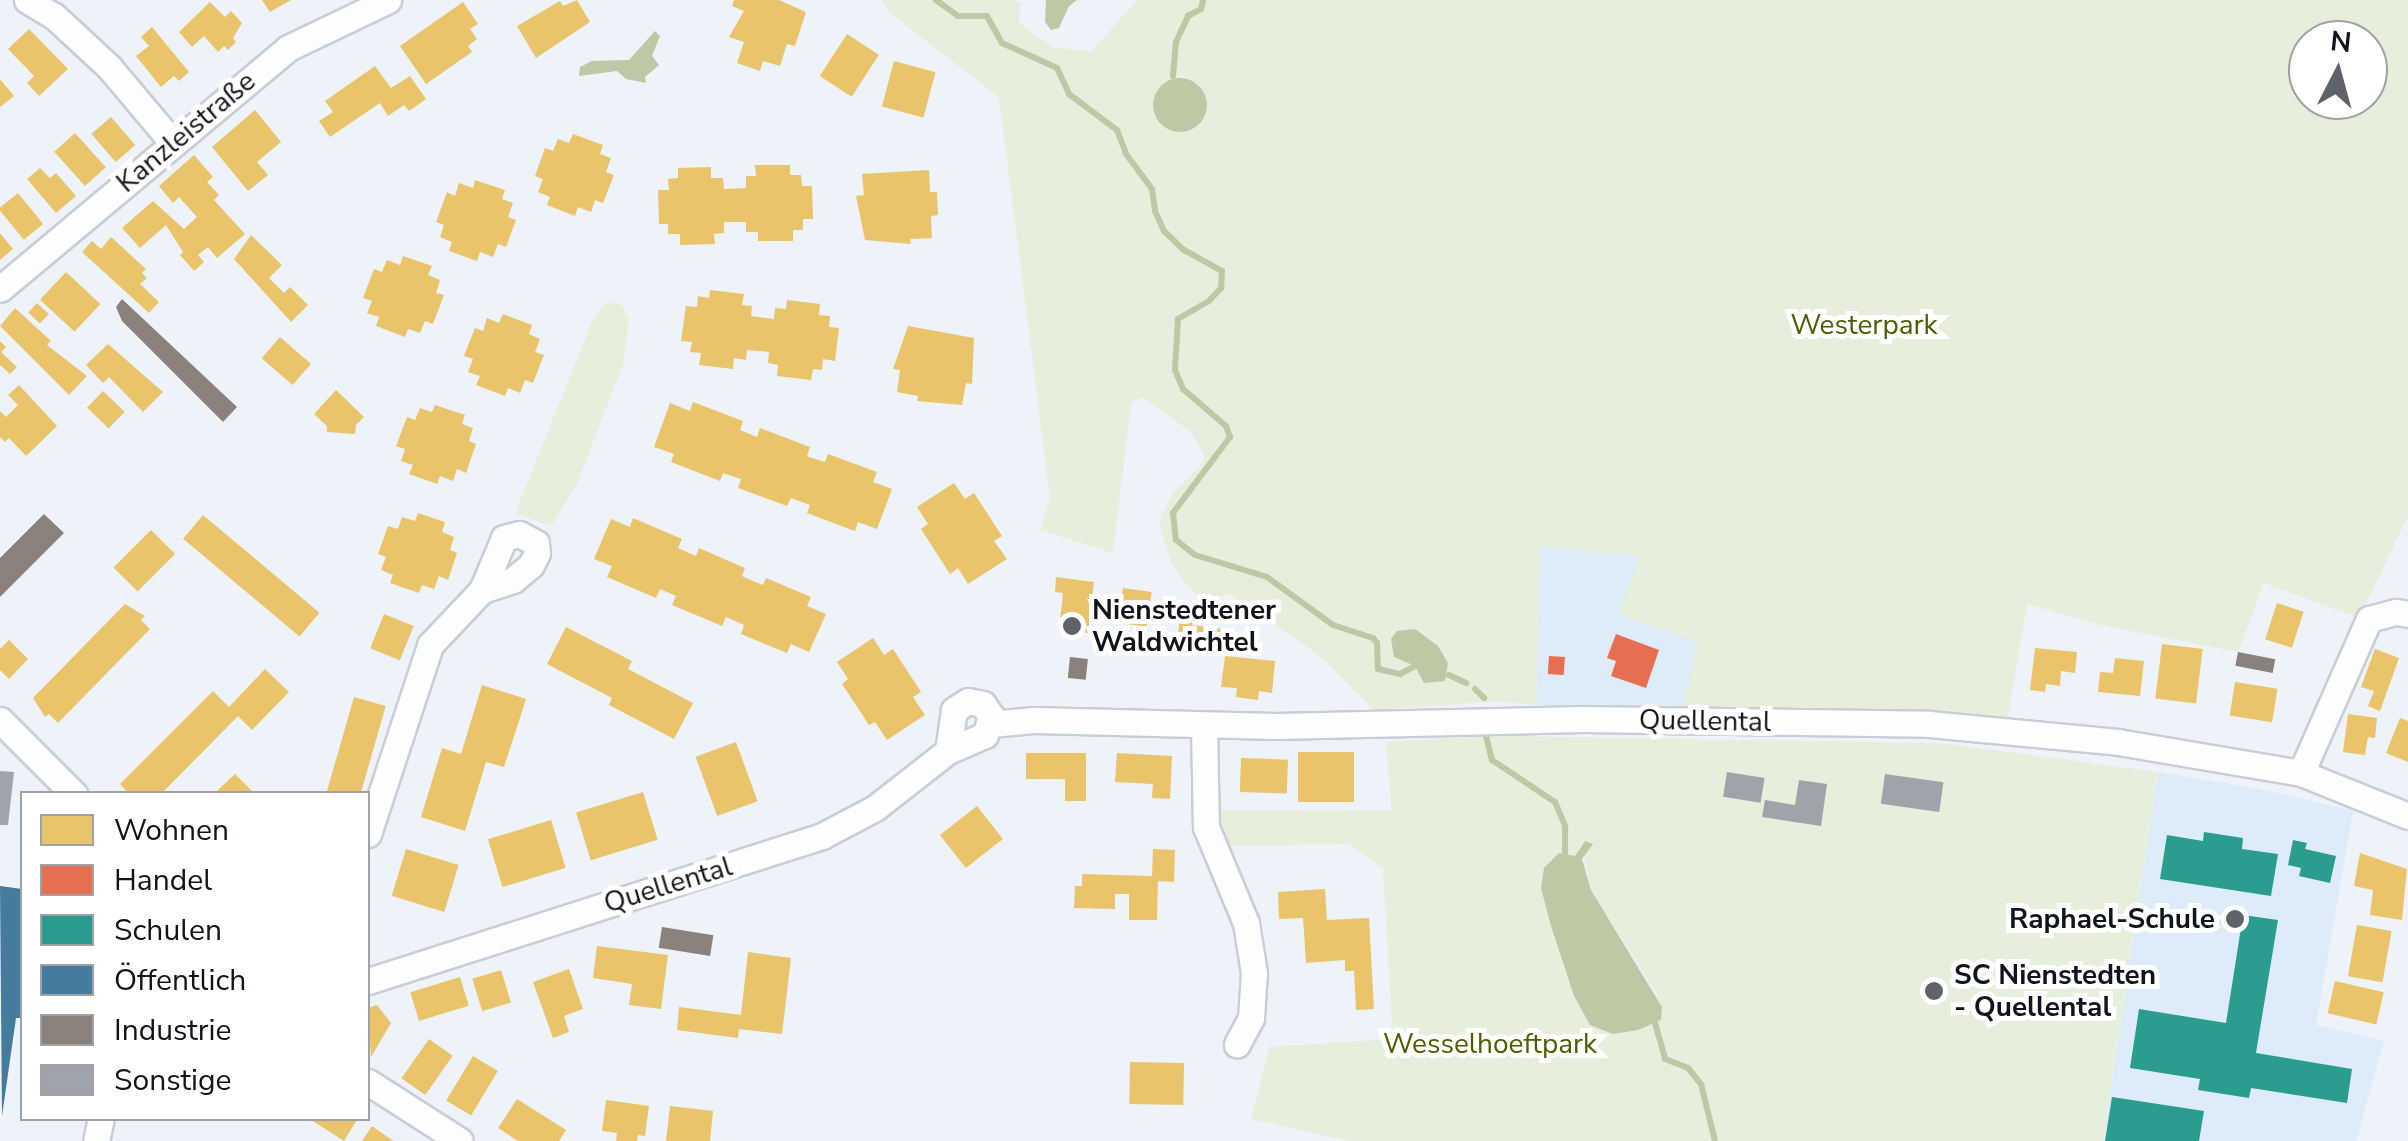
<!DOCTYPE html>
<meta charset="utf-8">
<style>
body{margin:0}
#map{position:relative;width:2408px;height:1141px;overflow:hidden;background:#edf3f9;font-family:"Nunito Sans",sans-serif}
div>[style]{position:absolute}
.built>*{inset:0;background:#deebf8}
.green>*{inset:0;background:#e6eedc}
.water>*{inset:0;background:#bfc8a4}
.round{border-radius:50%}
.homes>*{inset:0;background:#e9c46a;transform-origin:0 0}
.shops>*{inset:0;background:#e76f51;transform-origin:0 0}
.schools>*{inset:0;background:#2a9d8f}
.public>*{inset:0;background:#457b9d}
.industry>*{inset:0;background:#8a817c;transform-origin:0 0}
.stream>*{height:6px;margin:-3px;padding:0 3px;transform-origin:3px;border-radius:3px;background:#bfc8a4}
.building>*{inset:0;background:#9ea4a9;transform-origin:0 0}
.roads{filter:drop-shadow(2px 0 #c8ced5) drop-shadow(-2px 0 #c8ced5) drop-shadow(0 2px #c8ced5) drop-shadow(0 -2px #c8ced5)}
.minor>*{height:25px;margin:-12.5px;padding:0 12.5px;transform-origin:12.5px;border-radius:12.5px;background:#fcfdfe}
.dots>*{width:28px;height:28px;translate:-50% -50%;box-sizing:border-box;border:5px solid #fff;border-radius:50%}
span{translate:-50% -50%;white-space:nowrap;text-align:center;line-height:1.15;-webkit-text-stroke:10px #fff;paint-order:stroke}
.street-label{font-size:28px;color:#0f151b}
.park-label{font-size:28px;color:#515c00}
.poi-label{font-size:28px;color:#0f151b;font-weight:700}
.left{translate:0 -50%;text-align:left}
.right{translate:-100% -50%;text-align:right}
.legend{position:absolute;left:20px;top:791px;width:350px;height:330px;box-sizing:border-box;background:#fff;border:2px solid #9fa1a4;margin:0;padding:12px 18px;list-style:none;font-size:30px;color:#0f151b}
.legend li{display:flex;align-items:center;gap:20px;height:50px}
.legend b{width:50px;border:2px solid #9fa1a4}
.north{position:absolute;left:2288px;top:20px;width:100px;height:100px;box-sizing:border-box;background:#fff;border:2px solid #9fa1a4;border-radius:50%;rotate:6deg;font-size:28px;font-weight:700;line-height:40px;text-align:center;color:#0f151b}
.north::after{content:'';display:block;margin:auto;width:35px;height:45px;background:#5d6369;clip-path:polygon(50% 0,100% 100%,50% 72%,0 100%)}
</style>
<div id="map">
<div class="built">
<div style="clip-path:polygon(1539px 547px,1640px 556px,1699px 642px,1683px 709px,1536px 705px)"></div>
<div style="clip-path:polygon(2158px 772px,2260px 789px,2353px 811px,2316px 1025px,2384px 1041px,2356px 1141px,2103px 1141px)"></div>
</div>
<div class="green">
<div style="clip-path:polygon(evenodd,882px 0,1012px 0,1021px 3px,1019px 23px,1054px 48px,1092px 51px,1137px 0,2408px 0,2408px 516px,2359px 618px,2264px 583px,2238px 652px,2101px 625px,2027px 604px,2008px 718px,1938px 713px,1683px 709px,1698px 642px,1619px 615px,1640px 556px,1540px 547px,1536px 705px,1494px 701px,1374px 710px,1316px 653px,1230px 594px,1212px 599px,1197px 595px,1183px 580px,1172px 564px,1160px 528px,1161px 516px,1174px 491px,1203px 463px,1204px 455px,1190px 431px,1142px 397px,1131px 404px,1113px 553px,1040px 530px,1050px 498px,999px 97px,891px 14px,882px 0,2308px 40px,2368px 40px,2368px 100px,2308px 100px,2308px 40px,882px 0,1183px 76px,1201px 86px,1168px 129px,1154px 101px,1183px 76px)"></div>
<div style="clip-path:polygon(614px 303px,622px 305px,629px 320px,623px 364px,576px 486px,551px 526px,515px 513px,594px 317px,605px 304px)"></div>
<div style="clip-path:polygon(evenodd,1486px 736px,1939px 743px,2158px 772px,2103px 1141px,1349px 1141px,1251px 1119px,1269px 1047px,1393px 1039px,1383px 869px,1349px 844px,1227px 846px,1217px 810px,1392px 811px,1386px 742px,1486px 736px,1582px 845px,1591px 890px,1656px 993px,1661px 1020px,1590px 1025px,1574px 996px,1563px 964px,1559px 853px,1575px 856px,1582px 845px)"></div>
</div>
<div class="water">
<div style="clip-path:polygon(1046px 0,1077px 0,1069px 6px,1059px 28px,1051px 30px,1045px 22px)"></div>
<div style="clip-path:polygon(655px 31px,660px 36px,652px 56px,659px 65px,645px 77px,646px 83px,626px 79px,617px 71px,579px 76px,580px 67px,592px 61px,629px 60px)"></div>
<div class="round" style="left:1153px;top:78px;width:54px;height:54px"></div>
<div style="clip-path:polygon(1415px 629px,1438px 646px,1448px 663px,1445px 681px,1424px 683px,1415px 666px,1394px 657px,1391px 639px,1397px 631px)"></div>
<div style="clip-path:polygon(1585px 841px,1593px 844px,1582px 859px,1591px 890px,1662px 1007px,1661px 1020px,1638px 1030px,1613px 1034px,1590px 1025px,1574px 996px,1551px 926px,1541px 888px,1544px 868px,1559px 853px,1575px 856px)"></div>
</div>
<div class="homes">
<div style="clip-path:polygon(262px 0,291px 0,270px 12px)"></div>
<div style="clip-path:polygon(577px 0,590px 22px,536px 58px,517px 26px,560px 1px,563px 6px)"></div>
<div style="clip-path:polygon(734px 0,779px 0,806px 12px,795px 46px,787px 44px,780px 66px,763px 61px,760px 71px,737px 63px,744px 42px,729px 37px,744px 11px,732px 6px)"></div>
<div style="clip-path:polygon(210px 2px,225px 17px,231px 11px,242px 23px,233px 38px,236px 42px,228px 50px,224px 46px,218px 52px,204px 36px,192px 47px,179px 32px)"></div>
<div style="clip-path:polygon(463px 2px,478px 24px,470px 29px,477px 39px,468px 46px,472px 52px,426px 84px,400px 46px)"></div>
<div style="clip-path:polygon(152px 27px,189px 72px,179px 81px,174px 76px,161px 87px,136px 56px,149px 46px,141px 37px)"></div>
<div style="clip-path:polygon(29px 29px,68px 69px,39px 96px,27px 83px,34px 76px,8px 49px)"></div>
<div style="left:847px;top:34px;width:38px;height:50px;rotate:33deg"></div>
<div style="left:894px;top:61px;width:43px;height:47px;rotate:15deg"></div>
<div style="clip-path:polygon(375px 66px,391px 88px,410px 76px,426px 99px,409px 111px,404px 105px,388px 116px,380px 103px,330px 137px,319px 121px,333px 112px,325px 101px)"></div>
<div style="clip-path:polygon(0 79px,14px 96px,0 107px)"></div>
<div style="clip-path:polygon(255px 110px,281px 142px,257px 162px,268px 175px,248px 191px,212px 147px)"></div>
<div style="left:111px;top:117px;width:37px;height:26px;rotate:49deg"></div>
<div style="left:75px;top:133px;width:46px;height:28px;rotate:48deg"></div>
<div style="clip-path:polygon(573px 134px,603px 145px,600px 154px,611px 158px,606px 172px,614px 175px,603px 203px,595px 200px,591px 212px,578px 207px,575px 216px,547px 205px,550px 197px,538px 192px,543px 179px,535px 176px,545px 148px,553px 151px,558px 139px,569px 143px)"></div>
<div style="clip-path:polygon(194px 155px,213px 177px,207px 182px,219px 195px,214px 200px,245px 234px,217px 258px,208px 247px,198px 255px,204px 262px,194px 271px,180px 255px,183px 252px,166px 225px,140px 248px,122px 228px,153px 201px,184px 229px,197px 217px,179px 197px,173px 203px,159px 186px)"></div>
<div style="clip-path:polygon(755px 165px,790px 165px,790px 175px,801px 175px,802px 186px,812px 186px,813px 219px,803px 219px,803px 230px,793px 230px,793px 241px,758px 241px,758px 232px,746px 232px,746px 222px,724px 222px,724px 233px,714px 234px,715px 244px,680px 245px,680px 234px,668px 234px,668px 224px,659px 224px,658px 190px,669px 190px,668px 179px,678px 178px,678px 168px,711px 167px,711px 178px,723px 178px,724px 189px,746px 188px,746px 176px,756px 176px)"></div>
<div style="clip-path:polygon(40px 168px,50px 178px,56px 173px,76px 196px,56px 213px,27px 179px)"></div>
<div style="clip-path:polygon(929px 170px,930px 192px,937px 192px,938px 215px,931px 216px,932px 238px,910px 239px,911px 244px,865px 240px,856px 196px,864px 195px,862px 174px)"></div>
<div style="clip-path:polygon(475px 180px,505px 190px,502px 199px,513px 203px,508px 217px,516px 220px,506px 247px,498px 244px,493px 257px,480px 252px,477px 261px,449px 251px,452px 242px,440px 237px,444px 225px,436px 222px,447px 192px,455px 196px,459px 183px,473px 188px)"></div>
<div style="left:18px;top:193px;width:40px;height:25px;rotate:51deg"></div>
<div style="clip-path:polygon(0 233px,13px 249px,0 260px)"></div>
<div style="clip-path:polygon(251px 235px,282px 265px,269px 278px,284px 293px,290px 287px,308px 305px,291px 322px,234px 259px)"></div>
<div style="clip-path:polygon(111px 237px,146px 269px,142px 273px,147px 278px,140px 284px,159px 302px,149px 313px,82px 252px,92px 241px,101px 249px)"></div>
<div style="clip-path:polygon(403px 256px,432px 266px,428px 275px,440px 280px,436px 293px,444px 295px,433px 324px,425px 321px,420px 333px,408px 329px,405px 337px,376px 326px,379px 317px,367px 313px,372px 301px,363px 298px,374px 269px,382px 272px,387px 260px,400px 265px)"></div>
<div style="left:66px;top:272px;width:47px;height:38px;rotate:43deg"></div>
<div style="clip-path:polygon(710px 290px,744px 294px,742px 305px,752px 306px,751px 316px,774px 319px,775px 308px,786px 309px,787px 300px,820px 304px,819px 315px,830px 316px,829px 327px,839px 328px,835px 361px,823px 359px,822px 370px,813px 369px,811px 380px,777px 376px,778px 365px,768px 363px,769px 352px,747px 350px,746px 360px,734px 358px,733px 369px,699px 365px,701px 353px,690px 352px,692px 342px,681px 341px,686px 306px,697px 307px,698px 296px,709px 298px)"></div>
<div style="left:37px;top:303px;width:16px;height:13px;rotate:43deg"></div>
<div style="clip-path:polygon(15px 308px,51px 341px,47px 345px,87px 376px,69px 395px,0 326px)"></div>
<div style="clip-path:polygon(503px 314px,532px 325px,529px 334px,540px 339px,535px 352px,544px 355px,533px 383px,525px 380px,520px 393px,508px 388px,505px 396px,476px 385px,480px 376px,468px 372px,473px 359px,464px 356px,475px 328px,483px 331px,487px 318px,499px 323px)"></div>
<div style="clip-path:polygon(908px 326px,974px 338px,972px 384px,966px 383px,962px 405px,917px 401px,918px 396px,897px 392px,900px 370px,893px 369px)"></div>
<div style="left:280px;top:337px;width:41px;height:28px;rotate:41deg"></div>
<div style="clip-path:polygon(0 341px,6px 347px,1px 352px,17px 367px,10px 374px,0 365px)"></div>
<div style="clip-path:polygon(108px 344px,163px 392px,143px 412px,109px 377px,103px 383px,86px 365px)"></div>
<div style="clip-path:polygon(19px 385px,57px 426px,26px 456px,9px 438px,5px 442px,0 437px,0 411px,6px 417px,18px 405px,8px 395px)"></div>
<div style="clip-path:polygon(336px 390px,364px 417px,356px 425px,355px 434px,327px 432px,327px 426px,314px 414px)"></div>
<div style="left:103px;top:391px;width:30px;height:23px;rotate:44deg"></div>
<div style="clip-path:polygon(693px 402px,743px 421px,740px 430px,757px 437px,760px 428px,810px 447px,807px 456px,812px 458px,825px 462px,828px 454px,877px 472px,873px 482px,892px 489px,877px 529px,858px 522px,855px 531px,807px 513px,810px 505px,791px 498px,787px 506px,738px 488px,741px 479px,723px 473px,720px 481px,671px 462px,674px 454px,654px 447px,670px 403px,690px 411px)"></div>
<div style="clip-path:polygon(435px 405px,465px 415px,462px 424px,473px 428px,469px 441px,476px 444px,466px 473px,457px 469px,453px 481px,440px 476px,437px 484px,409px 474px,413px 465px,401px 461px,405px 449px,396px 446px,407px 417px,415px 420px,420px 408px,432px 412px)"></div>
<div style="clip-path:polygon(954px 483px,965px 499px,974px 493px,1002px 536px,994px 541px,1007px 559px,968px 584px,958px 568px,950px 574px,921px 529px,928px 524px,917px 507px)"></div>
<div style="clip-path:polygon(418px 513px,445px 522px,442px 532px,454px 537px,450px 550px,457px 553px,448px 580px,439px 576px,434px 589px,422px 585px,419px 593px,390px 583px,393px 575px,381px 570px,386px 557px,378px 554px,388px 526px,398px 529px,402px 517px,415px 521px)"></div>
<div style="left:203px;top:515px;width:152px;height:31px;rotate:40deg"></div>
<div style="clip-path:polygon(633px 518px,682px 539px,678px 548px,696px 556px,699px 548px,745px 568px,742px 576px,748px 579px,763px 585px,766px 578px,811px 597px,807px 606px,826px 614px,809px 652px,791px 644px,787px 653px,741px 634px,744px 625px,726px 617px,722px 626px,672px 605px,676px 596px,660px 589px,656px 598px,607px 577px,612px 566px,594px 559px,611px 519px,630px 527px)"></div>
<div style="left:151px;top:530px;width:34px;height:53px;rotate:45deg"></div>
<div style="clip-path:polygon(1056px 577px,1094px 582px,1088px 633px,1059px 629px,1063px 593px,1055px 592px)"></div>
<div style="left:1123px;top:588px;width:29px;height:35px;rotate:8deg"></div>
<div style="left:2277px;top:603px;width:28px;height:38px;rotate:18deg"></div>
<div style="clip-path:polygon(125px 604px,145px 616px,141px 620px,150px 629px,58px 723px,49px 714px,45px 717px,33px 698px)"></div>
<div style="clip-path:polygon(1181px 608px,1194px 610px,1192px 625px,1223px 629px,1220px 656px,1176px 651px)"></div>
<div style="left:384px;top:614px;width:32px;height:37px;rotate:22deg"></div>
<div style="clip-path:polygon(566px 627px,632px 661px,628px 669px,693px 703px,674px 739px,609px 705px,612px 698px,547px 664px)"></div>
<div style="clip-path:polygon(873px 638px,884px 655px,893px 649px,921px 692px,913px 697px,925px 715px,887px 740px,875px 722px,869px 725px,842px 684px,848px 679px,837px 662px)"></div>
<div style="clip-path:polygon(9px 640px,28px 659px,9px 679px,0 670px,0 649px)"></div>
<div style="left:2162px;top:644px;width:41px;height:55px;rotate:7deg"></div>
<div style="clip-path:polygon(2035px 648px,2077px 652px,2075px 673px,2061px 671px,2060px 686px,2046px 684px,2045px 692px,2030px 690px)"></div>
<div style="clip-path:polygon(2375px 649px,2399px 658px,2380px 711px,2368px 706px,2374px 691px,2361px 687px)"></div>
<div style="clip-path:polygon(1225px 656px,1275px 661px,1272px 693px,1259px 691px,1258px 700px,1236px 697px,1237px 688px,1221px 687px)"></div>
<div style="clip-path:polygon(2115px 658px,2144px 661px,2140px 696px,2098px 692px,2100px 672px,2113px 673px)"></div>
<div style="clip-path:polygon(265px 669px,289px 692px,252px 730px,238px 716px,161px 794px,129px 794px,120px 784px,213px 691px,229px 707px)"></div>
<div style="left:2235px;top:682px;width:43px;height:34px;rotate:9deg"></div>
<div style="clip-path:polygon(482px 685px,526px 699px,504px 767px,486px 762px,465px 831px,421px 817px,442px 748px,461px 754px)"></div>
<div style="left:354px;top:697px;width:33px;height:101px;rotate:16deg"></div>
<div style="clip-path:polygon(2348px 714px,2377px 718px,2375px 738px,2368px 737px,2365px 755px,2343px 752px)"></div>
<div style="clip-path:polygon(2400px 718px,2408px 721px,2408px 762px,2386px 753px)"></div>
<div style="left:736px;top:742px;width:63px;height:43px;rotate:70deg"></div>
<div style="left:1298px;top:752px;width:56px;height:50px"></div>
<div style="clip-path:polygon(1026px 753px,1086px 753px,1086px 801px,1065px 801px,1065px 779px,1026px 779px)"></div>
<div style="clip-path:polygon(1117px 753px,1172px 756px,1170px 799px,1152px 798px,1153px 784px,1115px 782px)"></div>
<div style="left:1241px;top:758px;width:47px;height:34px;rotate:2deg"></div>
<div style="clip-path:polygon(235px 774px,255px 794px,215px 794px,219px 789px)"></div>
<div style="left:643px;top:792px;width:50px;height:70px;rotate:73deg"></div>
<div style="left:977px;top:806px;width:42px;height:47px;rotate:52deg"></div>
<div style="left:551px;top:820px;width:50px;height:66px;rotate:73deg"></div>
<div style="left:406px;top:849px;width:55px;height:49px;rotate:17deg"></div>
<div style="clip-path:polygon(1153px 849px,1175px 850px,1174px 882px,1158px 881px,1157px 920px,1129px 920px,1129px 894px,1115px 894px,1115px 909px,1074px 908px,1075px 886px,1082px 886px,1082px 874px,1152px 876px)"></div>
<div style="clip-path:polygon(2360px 853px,2407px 869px,2402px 920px,2370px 915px,2373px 890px,2354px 886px)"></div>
<div style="clip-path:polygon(1325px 889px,1327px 920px,1369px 918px,1374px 1009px,1356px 1010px,1354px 971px,1345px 971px,1345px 960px,1306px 963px,1303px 918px,1279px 919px,1278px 892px)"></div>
<div style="left:2357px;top:925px;width:35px;height:52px;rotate:10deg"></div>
<div style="clip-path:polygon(597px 946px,668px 955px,661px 1009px,629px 1005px,632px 984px,593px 978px)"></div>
<div style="clip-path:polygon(748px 952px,791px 958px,782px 1034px,739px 1029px,738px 1038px,677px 1030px,679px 1007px,741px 1015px)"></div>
<div style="clip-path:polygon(569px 969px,583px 1009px,564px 1016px,569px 1032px,553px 1038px,533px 982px)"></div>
<div style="left:501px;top:970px;width:34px;height:30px;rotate:73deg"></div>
<div style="left:460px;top:977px;width:30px;height:52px;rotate:73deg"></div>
<div style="left:2335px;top:981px;width:50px;height:33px;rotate:13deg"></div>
<div style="clip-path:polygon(377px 1005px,391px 1023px,371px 1057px,368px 1008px)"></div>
<div style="left:429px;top:1039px;width:29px;height:48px;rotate:35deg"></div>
<div style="left:473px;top:1056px;width:29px;height:52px;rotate:31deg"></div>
<div style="left:1130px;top:1062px;width:54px;height:42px;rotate:1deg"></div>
<div style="clip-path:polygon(517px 1099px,566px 1130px,559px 1141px,518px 1141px,498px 1128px)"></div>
<div style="clip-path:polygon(606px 1100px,649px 1106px,645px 1136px,638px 1135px,637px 1141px,616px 1141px,617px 1133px,602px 1131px)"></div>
<div style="clip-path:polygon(670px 1106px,713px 1111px,710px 1141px,666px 1141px)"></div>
<div style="clip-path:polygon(308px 1118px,358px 1118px,344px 1141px)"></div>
<div style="clip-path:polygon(372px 1126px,389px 1138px,394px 1141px,362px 1141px)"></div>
</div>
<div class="shops">
<div style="clip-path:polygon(1616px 634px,1659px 650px,1646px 688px,1611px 676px,1616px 661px,1607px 658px)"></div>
<div style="left:1549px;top:656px;width:16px;height:18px;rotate:4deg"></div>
</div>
<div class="schools">
<div style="clip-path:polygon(2204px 832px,2243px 838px,2242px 849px,2278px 854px,2271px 896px,2160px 879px,2167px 835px,2203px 841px)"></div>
<div style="clip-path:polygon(2293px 840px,2307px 843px,2305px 849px,2336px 856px,2330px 883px,2299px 876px,2301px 868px,2288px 865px)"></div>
<div style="clip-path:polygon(2243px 915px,2278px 920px,2256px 1053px,2352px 1069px,2347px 1103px,2251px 1088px,2249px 1098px,2198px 1090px,2200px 1079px,2130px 1068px,2139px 1009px,2226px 1023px)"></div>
<div style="clip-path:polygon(2112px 1097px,2204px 1111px,2199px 1141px,2105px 1141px)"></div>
</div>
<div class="public">
<div style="clip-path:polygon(0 886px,22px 889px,22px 1018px,16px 1018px,2px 1116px)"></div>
</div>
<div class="industry">
<div style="clip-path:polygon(122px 299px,237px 407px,223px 422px,122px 321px,116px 307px)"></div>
<div style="clip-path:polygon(44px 514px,64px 533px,0 597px,0 558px)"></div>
<div style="left:2238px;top:652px;width:38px;height:14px;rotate:11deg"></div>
<div style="left:1070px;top:657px;width:18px;height:21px;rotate:6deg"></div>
<div style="left:662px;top:927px;width:52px;height:21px;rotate:9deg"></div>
</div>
<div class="stream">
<div style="left:936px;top:0;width:27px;rotate:36deg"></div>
<div style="left:958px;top:16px;width:29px"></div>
<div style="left:987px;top:16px;width:31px;rotate:61deg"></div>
<div style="left:1002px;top:43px;width:60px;rotate:24.4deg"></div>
<div style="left:1057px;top:68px;width:29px;rotate:65deg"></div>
<div style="left:1069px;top:94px;width:60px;rotate:36.9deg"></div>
<div style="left:1117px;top:130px;width:26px;rotate:69deg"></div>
<div style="left:1126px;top:154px;width:44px;rotate:53.4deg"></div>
<div style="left:1152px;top:189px;width:22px;rotate:82deg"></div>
<div style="left:1155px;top:211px;width:22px;rotate:66deg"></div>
<div style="left:1164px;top:231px;width:28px;rotate:44deg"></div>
<div style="left:1184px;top:250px;width:43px;rotate:28.9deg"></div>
<div style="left:1222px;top:271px;width:17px;rotate:93deg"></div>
<div style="left:1221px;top:288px;width:18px;rotate:133deg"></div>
<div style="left:1209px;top:301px;width:36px;rotate:150deg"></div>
<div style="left:1178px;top:319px;width:51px;rotate:93.4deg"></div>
<div style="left:1175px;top:370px;width:21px;rotate:67deg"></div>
<div style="left:1183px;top:389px;width:57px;rotate:40.7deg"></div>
<div style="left:1226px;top:426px;width:12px;rotate:70deg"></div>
<div style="left:1230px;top:437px;width:95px;rotate:126.9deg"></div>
<div style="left:1173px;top:513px;width:27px;rotate:84deg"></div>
<div style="left:1176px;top:540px;width:24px;rotate:38deg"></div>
<div style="left:1195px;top:555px;width:75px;rotate:17deg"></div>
<div style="left:1267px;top:577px;width:82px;rotate:36deg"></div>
<div style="left:1333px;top:625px;width:42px;rotate:18deg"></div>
<div style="left:1373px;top:638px;width:6px;rotate:51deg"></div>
<div style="left:1377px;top:643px;width:26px;rotate:88deg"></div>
<div style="left:1378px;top:669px;width:23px;rotate:13deg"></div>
<div style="left:1400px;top:674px;width:17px;rotate:-28deg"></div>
<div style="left:1173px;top:76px;width:34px;rotate:-85deg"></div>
<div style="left:1176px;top:42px;width:29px;rotate:-65deg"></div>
<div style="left:1188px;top:16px;width:15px;rotate:-28deg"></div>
<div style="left:1201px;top:9px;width:9px;rotate:-77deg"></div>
<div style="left:1449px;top:675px;width:19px;rotate:25deg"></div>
<div style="left:1475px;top:689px;width:13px;rotate:45deg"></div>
<div style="left:1486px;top:736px;width:25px;rotate:76deg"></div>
<div style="left:1492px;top:760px;width:76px;rotate:33.7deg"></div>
<div style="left:1555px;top:802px;width:26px;rotate:67deg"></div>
<div style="left:1565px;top:826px;width:28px;rotate:90deg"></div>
<div style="left:1655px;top:1023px;width:37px;rotate:74deg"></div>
<div style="left:1665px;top:1059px;width:25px;rotate:21deg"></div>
<div style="left:1688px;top:1068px;width:21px;rotate:51deg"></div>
<div style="left:1701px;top:1084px;width:59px;rotate:76.2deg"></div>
</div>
<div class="building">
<div style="clip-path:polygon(0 771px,14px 772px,8px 825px,0 825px)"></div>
<div style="left:1727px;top:772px;width:38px;height:25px;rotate:9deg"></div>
<div style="left:1885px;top:774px;width:59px;height:30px;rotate:8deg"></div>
<div style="clip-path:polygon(1799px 780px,1827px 784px,1821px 826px,1762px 817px,1765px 800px,1795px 805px)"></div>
</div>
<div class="roads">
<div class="minor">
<div style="left:27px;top:0;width:31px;rotate:31deg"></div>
<div style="left:54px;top:16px;width:75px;rotate:42.8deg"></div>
<div style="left:109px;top:67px;width:99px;rotate:49.9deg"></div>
<div style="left:0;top:289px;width:376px;rotate:-39.9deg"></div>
<div style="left:288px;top:48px;width:111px;rotate:-25.6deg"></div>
<div style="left:0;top:720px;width:105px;rotate:45deg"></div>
<div style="left:991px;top:724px;width:43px;rotate:-5.3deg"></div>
<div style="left:1034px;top:720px;width:242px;rotate:1.4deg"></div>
<div style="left:1276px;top:726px;width:306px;rotate:-1.3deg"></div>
<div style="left:1582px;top:719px;width:347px;rotate:0.8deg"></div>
<div style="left:1929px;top:724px;width:190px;rotate:5.4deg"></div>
<div style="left:2118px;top:742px;width:186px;rotate:9.6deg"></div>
<div style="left:2301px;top:773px;width:115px;rotate:21.9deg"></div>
<div style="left:1204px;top:726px;width:101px;rotate:88.9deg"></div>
<div style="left:1206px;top:827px;width:104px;rotate:67.4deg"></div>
<div style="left:1246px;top:923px;width:51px;rotate:80.9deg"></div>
<div style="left:1254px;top:973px;width:45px;rotate:93.8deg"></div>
<div style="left:1251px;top:1018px;width:30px;rotate:118deg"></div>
<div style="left:2301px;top:773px;width:168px;rotate:-66.2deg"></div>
<div style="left:2369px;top:619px;width:28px;rotate:-15deg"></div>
<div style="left:2396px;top:612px;width:12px;rotate:9deg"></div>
<div style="left:368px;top:834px;width:199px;rotate:-71.8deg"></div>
<div style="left:430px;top:645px;width:76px;rotate:-46.6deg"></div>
<div style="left:482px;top:590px;width:33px;rotate:-18deg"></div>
<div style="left:513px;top:580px;width:23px;rotate:-40deg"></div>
<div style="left:531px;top:565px;width:13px;rotate:-63deg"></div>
<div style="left:537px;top:553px;width:10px;rotate:-96deg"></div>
<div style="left:536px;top:543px;width:19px;rotate:-152deg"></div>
<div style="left:519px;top:534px;width:16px;rotate:165deg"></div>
<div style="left:504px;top:538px;width:56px;rotate:112.9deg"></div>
<div style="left:368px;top:981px;width:477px;rotate:-17.7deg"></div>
<div style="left:822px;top:836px;width:60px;rotate:-27.8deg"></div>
<div style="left:875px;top:808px;width:93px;rotate:-38deg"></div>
<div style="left:948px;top:751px;width:40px;rotate:-23.4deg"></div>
<div style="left:985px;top:735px;width:20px;rotate:-72deg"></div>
<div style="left:991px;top:716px;width:14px;rotate:-124deg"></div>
<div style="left:983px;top:704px;width:15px;rotate:-169deg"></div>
<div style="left:968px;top:701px;width:17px;rotate:147deg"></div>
<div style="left:954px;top:710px;width:41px;rotate:98.3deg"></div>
<div style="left:368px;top:1082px;width:109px;rotate:32.7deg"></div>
<div style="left:96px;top:1141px;width:24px;rotate:-78deg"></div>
</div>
</div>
<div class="dots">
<div style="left:1072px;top:626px;background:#5d6369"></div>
<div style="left:2235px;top:919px;background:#5d6369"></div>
<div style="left:1934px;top:991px;background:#5d6369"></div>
</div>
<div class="street-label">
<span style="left:186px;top:132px;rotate:-40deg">Kanzleistraße</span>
<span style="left:1705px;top:721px;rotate:1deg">Quellental</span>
<span style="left:668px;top:885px;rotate:-17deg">Quellental</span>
</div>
<div class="park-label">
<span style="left:1864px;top:325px">Westerpark</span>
<span style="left:1490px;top:1044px">Wesselhoeftpark</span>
</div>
<div class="poi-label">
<span class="left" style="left:1092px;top:626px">Nienstedtener<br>Waldwichtel</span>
<span class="right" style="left:2215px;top:919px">Raphael-Schule</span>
<span class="left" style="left:1954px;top:991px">SC Nienstedten<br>- Quellental</span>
</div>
<ul class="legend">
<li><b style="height:28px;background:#e9c46a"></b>Wohnen</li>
<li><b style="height:28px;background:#e76f51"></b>Handel</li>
<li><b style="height:28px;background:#2a9d8f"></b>Schulen</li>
<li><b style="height:28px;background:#457b9d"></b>Öffentlich</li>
<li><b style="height:28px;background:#8a817c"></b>Industrie</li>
<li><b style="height:28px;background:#9ea4a9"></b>Sonstige</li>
</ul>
<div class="north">N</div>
</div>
